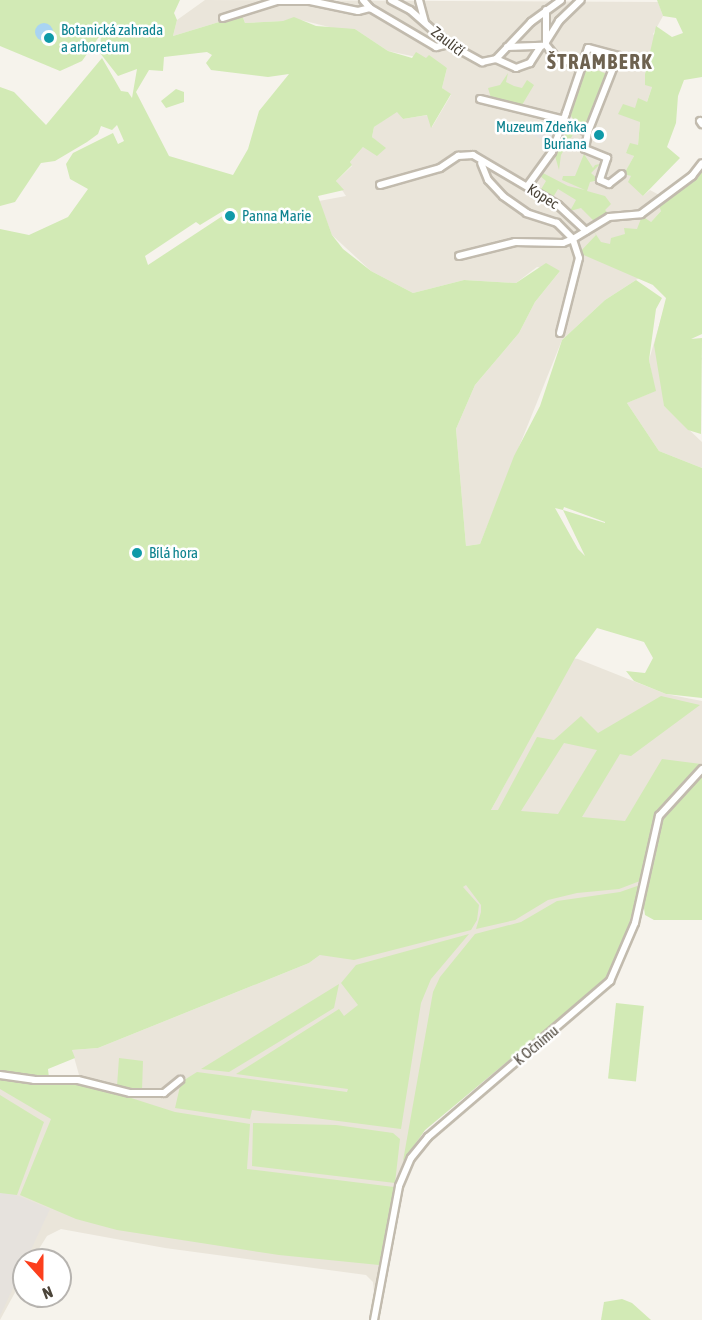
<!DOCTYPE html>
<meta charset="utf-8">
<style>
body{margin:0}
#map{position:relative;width:702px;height:1320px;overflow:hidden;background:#f6f3ec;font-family:"Asap Condensed",sans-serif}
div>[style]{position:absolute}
.residential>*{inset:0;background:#eae5da}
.industrial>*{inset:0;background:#e6e2dd}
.green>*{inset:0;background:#d2eab5;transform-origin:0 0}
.parking>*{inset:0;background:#e5e3e0}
.water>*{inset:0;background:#a9d4f2}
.round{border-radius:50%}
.roads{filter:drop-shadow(2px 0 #c2bbae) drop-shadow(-2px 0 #c2bbae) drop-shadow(0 2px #c2bbae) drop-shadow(0 -2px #c2bbae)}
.minor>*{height:6px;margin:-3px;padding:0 3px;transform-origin:3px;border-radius:3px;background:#fff}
.dots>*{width:16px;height:16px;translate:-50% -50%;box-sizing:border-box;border:3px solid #fff;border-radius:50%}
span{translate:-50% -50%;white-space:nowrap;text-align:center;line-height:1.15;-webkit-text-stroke:5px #fff;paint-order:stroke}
.culture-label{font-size:15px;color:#0d838f}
.left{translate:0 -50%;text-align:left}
.right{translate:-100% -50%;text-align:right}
.street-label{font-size:15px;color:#4b4439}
.district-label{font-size:21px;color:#6e6250;font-weight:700;letter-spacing:1.5px}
.north{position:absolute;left:12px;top:1248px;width:60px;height:60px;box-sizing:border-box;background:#fff;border:2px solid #b7b4b0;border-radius:50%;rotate:159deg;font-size:16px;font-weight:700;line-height:24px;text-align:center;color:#4b4439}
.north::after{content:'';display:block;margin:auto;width:21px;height:27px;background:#fc3f1d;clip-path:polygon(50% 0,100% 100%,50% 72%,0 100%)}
</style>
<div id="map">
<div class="residential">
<div style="clip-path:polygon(205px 0,658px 2px,663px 16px,653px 34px,656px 37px,645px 73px,652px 87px,640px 122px,638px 145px,626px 152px,634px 156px,625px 173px,631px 176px,643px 196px,650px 190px,661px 196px,661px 211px,651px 222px,654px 226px,606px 262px,639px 278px,605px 300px,562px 340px,480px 544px,466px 546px,456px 429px,475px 385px,519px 333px,535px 302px,560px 271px,537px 267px,516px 283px,464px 280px,413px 293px,371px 271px,332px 235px,319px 201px,346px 196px,336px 181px,352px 166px,350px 162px,363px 147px,385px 149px,372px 137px,374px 127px,397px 111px,403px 119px,428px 115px,432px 127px,451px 95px,442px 88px,447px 68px,426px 59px,388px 51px,355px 29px,345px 31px,301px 20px,245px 23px,242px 15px,173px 36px,177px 20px)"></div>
<div style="clip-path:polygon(692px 265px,681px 318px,702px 359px,663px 390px,664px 406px,702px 442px,702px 468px,659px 451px,627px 403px,655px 391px,649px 360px,667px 298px,653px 285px)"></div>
<div style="clip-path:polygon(507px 647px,578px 659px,666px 694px,702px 701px,702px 882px,645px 907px,636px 907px,623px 945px,605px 980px,425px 1130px,400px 1170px,374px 1292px,373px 1282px,366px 1275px,165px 1248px,61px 1229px,47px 1236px,32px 1260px,24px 1260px,24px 1276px,0 1320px,0 1077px,81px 1082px,72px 1050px,98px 1048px,309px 963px,320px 955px,467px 892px,462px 887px,496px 810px,491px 810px,510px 775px)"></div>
</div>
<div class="industrial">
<div style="clip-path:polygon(4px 1190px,50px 1209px,0 1316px,0 1193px)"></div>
</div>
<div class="green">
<div style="clip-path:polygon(evenodd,0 0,180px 0,174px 13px,177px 20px,173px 36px,242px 15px,245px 23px,283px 21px,294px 17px,316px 26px,355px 29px,388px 51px,412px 58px,416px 52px,426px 58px,429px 55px,447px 68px,442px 88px,451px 94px,431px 128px,427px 115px,403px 119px,397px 112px,374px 127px,372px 137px,386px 148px,377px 156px,363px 147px,350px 162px,352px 165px,336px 181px,344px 190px,318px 196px,332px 235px,343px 249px,371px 271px,413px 293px,464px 280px,516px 283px,546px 263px,560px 271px,535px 302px,519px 333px,475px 385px,456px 429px,466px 546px,480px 544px,514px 456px,540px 406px,562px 340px,605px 300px,636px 280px,662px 298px,656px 309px,649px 360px,656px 391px,627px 403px,659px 451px,702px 468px,702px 698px,666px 694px,634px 681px,626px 671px,645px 673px,653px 658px,644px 642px,597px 628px,575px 658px,491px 810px,498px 810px,537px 737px,554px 740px,581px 716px,598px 733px,661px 696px,700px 705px,631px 756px,620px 754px,582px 817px,625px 821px,662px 759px,701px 764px,655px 814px,640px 881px,619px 889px,577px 893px,548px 900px,515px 920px,476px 929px,481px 912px,481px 905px,466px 885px,463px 887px,479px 905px,477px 920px,471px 930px,354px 960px,320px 955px,309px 963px,98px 1048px,72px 1050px,75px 1058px,48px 1069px,49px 1078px,0 1072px,0 229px,29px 235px,68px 217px,88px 189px,70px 179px,66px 164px,73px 153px,113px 133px,118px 144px,124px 141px,117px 125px,112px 130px,101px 126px,98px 134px,87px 142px,55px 161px,41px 163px,15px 202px,0 206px,0 87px,14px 92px,46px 125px,102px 58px,121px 91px,128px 92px,132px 98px,137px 69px,118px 76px,100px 53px,101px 34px,82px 61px,60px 71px,0 46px,0 0,207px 52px,212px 55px,206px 63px,211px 70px,268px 77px,289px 74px,259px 111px,248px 149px,233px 175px,169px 156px,136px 92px,149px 70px,163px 71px,164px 57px,207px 52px,0 0,223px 211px,224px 215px,148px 265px,145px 256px,196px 222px,200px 225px,223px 211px,0 0,564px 507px,605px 522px,605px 523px,563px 510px,564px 507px,0 0,555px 508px,563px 510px,585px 556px,578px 549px,555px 508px,0 0,564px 743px,597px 750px,558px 814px,521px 811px,564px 743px)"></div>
<div style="clip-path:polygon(657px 0,702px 0,702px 77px,684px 80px,678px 96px,676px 123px,667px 147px,680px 158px,643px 196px,628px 182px,631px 176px,624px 174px,634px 156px,626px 153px,630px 143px,638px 145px,640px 122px,618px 114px,623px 104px,635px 108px,638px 98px,647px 102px,652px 87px,645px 85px,645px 74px,656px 26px,672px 37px,683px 33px,676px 18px,663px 16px)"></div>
<div style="clip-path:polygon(586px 66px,607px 74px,585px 128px,576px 124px,570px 114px)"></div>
<div style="clip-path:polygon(508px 73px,506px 82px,514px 86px,522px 88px,527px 80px,534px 85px,522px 105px,491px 98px,488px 88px,500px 85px)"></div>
<div style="clip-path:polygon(176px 89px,184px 92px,184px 102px,166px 108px,161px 101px)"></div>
<div style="clip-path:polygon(568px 129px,575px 131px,561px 155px,559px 170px,555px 156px)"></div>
<div style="clip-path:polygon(584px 154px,593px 168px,595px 165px,600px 164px,591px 173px,599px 180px,590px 182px,587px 191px,605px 196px,611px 204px,605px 210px,610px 215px,596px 223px,581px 208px,570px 211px,576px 200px,558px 189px,552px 199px,540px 191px,546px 181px,539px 175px,541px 172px,568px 186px,585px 190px,562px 180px,563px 176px,575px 176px)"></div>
<div style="clip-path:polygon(702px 168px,702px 334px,691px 339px,702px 338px,701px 434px,688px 430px,664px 406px,654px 345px,666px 298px,653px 285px,579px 253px,596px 235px,592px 229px,574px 246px,573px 239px,591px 227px,601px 242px,610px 244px,611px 238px,625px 234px,624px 228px,637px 229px,642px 216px,651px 222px,661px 211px,658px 203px)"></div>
<div style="clip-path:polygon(702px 774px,702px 920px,654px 920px,645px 915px,643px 901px,655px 858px,658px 826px,664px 814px)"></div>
<div style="clip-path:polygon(640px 885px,623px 945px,605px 980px,425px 1130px,403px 1161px,433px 992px,440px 977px,475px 934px,521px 922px,557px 901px,620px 892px)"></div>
<div style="clip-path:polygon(469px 934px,431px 979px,421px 1003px,401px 1129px,252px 1110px,250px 1119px,175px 1108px,181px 1082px,197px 1072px,347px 1092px,348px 1089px,236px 1074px,339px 1009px,344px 1016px,358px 1005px,341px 983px,356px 965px)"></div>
<div style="clip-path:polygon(339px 984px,334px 1008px,282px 1040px,229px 1072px,201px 1069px)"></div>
<div style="left:616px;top:1003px;width:28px;height:76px;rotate:6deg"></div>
<div style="clip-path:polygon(119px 1058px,143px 1061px,142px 1090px,117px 1086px)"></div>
<div style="clip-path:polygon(0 1077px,81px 1082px,175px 1112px,250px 1124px,247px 1169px,394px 1187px,379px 1265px,279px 1255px,117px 1230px,76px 1219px,20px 1195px,51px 1119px,0 1089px)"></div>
<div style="clip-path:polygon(0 1095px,44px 1122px,17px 1195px,0 1193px)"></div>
<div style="clip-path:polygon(253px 1123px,336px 1125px,393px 1133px,400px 1139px,395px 1183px,252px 1166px)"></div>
<div style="clip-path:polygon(622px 1299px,632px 1303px,651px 1320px,601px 1320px,604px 1302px)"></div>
</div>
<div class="parking">
<div style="clip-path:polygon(537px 128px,555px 132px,551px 144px,533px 135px)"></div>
</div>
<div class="water">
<div class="round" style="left:35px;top:23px;width:18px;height:18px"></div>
</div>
<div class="roads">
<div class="minor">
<div style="left:363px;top:0;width:11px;rotate:49deg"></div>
<div style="left:391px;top:0;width:21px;rotate:28deg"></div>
<div style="left:410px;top:10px;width:52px;rotate:41.1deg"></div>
<div style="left:449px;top:44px;width:38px;rotate:29deg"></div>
<div style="left:482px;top:62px;width:14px;rotate:-12deg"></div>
<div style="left:496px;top:59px;width:51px;rotate:-46.6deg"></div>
<div style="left:531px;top:22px;width:37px;rotate:-36deg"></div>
<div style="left:419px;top:0;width:23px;rotate:75deg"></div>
<div style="left:223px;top:18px;width:57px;rotate:-17.5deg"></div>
<div style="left:277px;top:1px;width:33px"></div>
<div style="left:310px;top:1px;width:49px;rotate:11.8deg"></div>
<div style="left:358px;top:11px;width:12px;rotate:-14deg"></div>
<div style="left:370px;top:8px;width:77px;rotate:30.6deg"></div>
<div style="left:436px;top:47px;width:13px;rotate:-13deg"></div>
<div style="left:546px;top:42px;width:25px;rotate:-58deg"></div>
<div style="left:559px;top:21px;width:30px;rotate:-44deg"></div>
<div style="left:546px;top:42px;width:32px;rotate:-90deg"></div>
<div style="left:546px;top:45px;width:14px;rotate:51deg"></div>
<div style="left:555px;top:56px;width:28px;rotate:23deg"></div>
<div style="left:507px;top:47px;width:35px;rotate:-2deg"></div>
<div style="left:496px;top:59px;width:22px;rotate:24deg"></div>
<div style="left:516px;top:68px;width:15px;rotate:-20deg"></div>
<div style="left:530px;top:63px;width:20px;rotate:-57deg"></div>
<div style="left:480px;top:99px;width:83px;rotate:13.9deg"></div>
<div style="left:561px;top:119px;width:4px;rotate:56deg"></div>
<div style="left:563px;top:122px;width:27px;rotate:22deg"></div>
<div style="left:588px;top:132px;width:82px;rotate:-68.5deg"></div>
<div style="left:618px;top:56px;width:31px;rotate:-165deg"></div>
<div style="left:588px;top:48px;width:69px;rotate:108.7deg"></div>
<div style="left:566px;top:113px;width:9px;rotate:108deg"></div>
<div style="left:563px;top:122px;width:32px;rotate:110deg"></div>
<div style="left:552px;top:152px;width:41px;rotate:126deg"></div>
<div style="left:700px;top:121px;width:4px;rotate:56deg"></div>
<div style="left:588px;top:132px;width:17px;rotate:100deg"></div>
<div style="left:585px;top:149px;width:24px;rotate:22deg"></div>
<div style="left:607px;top:158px;width:23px;rotate:108deg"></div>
<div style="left:600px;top:180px;width:10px;rotate:24deg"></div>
<div style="left:609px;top:184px;width:16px;rotate:-38deg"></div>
<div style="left:380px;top:185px;width:62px;rotate:-15.8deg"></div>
<div style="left:440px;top:168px;width:22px;rotate:-34deg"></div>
<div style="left:458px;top:156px;width:15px;rotate:-4deg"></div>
<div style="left:473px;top:155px;width:99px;rotate:30.5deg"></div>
<div style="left:558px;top:205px;width:38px;rotate:43deg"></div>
<div style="left:459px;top:256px;width:58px;rotate:-14deg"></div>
<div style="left:515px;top:242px;width:48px;rotate:1.2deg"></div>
<div style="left:563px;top:243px;width:11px;rotate:-22deg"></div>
<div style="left:573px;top:239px;width:23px;rotate:-135deg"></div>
<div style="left:557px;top:223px;width:32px;rotate:-162deg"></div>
<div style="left:527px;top:213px;width:29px;rotate:-145deg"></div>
<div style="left:503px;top:196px;width:22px;rotate:-133deg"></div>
<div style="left:488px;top:180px;width:18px;rotate:-112deg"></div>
<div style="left:560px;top:333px;width:77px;rotate:-75.8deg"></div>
<div style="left:579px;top:258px;width:20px;rotate:-108deg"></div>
<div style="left:573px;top:239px;width:42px;rotate:-31.4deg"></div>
<div style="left:609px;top:217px;width:32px;rotate:-5deg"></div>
<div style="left:641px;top:214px;width:64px;rotate:-36.7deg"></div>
<div style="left:692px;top:176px;width:16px;rotate:-52deg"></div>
<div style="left:0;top:1075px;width:34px;rotate:8deg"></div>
<div style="left:34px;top:1080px;width:44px"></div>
<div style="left:78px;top:1080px;width:54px;rotate:14deg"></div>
<div style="left:130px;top:1093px;width:34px"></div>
<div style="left:164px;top:1093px;width:21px;rotate:-39deg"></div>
<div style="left:374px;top:1320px;width:136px;rotate:-79.4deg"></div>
<div style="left:399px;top:1186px;width:30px;rotate:-67deg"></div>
<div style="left:411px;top:1158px;width:27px;rotate:-51deg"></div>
<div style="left:428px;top:1137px;width:240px;rotate:-40.6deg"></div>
<div style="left:610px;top:981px;width:63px;rotate:-66.7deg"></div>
<div style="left:635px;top:923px;width:110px;rotate:-77.4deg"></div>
<div style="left:659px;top:816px;width:64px;rotate:-47.5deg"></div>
</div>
</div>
<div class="dots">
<div style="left:49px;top:38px;background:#0f9aa8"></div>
<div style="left:599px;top:135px;background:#0f9aa8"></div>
<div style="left:230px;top:216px;background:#0f9aa8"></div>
<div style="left:137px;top:553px;background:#0f9aa8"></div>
</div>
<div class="culture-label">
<span class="left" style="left:61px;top:38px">Botanická zahrada<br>a arboretum</span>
<span class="right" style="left:587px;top:135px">Muzeum Zdeňka<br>Buriana</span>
<span class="left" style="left:242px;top:216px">Panna Marie</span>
<span class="left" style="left:149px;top:553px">Bílá hora</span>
</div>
<div class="street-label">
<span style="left:448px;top:41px;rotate:38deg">Zauličí</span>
<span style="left:543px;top:196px;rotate:32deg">Kopec</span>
<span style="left:536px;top:1045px;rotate:-40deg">K Očnímu</span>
</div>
<div class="district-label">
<span style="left:600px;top:61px">ŠTRAMBERK</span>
</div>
<div class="north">N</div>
</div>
